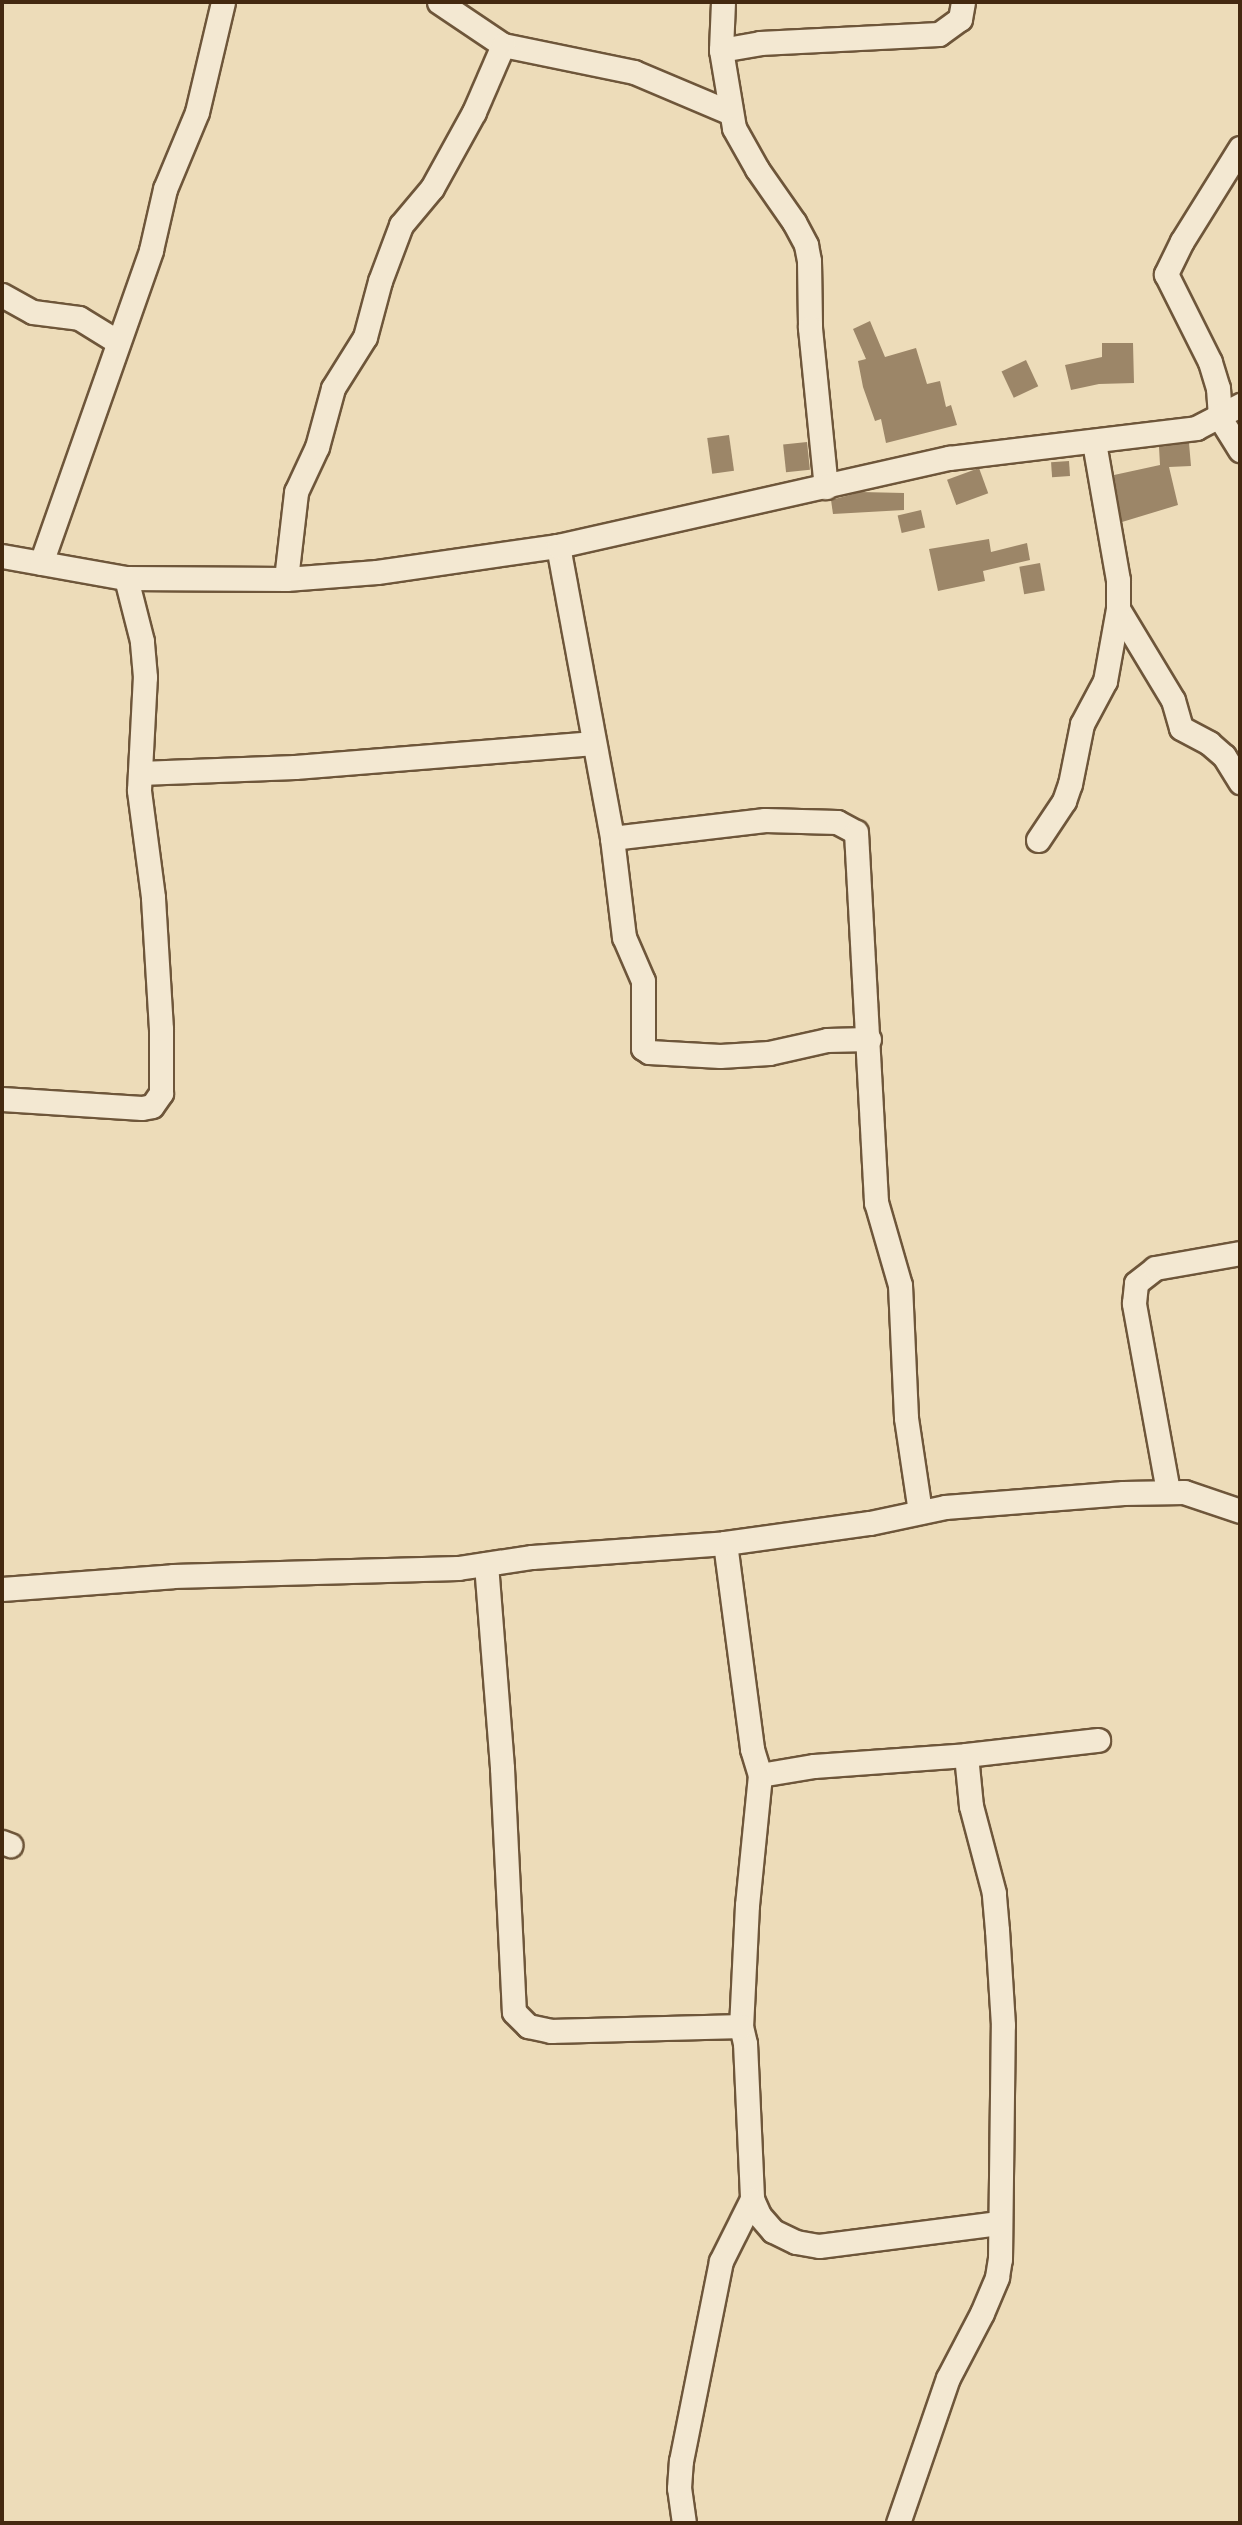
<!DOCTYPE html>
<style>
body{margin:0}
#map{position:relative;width:1242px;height:2525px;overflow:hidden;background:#eddcb9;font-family:Vollkorn,serif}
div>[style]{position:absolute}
.building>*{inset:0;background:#9c8668;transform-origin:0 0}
.roads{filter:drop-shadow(2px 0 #6e563a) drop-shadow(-2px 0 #6e563a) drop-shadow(0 2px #6e563a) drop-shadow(0 -2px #6e563a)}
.minor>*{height:23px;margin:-11.5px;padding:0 11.5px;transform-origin:11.5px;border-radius:11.5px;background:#f3e8d2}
span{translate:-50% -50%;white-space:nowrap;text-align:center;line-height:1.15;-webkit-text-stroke:5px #f3e8d2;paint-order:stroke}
.frame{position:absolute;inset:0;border:4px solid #442910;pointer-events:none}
</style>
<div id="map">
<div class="building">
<div style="clip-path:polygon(870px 321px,885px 357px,916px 348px,927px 384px,940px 381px,946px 407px,951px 405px,957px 425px,886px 443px,881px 419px,875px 421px,863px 387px,858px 361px,866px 359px,853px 329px)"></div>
<div style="clip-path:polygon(1102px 343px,1133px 343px,1134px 383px,1099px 384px,1071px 390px,1065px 365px,1102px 357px)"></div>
<div style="left:1026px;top:360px;width:29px;height:27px;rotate:65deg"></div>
<div style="left:729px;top:435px;width:36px;height:22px;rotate:82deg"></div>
<div style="left:807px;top:442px;width:28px;height:24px;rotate:84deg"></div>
<div style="clip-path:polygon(1189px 443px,1191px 466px,1169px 467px,1178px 505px,1122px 522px,1114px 475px,1160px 465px,1159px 447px)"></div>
<div style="left:1069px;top:461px;width:15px;height:18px;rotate:86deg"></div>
<div style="left:979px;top:468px;width:27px;height:34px;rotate:70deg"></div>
<div style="clip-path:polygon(861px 492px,904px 493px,904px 510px,833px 514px,831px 500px)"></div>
<div style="left:921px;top:510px;width:18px;height:24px;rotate:77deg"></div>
<div style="clip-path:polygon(989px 539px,991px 552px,1027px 543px,1030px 560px,983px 571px,985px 581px,938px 591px,929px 549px)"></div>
<div style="left:1040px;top:563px;width:28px;height:21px;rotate:80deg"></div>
</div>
<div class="roads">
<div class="minor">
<div style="left:439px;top:2px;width:77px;rotate:33.9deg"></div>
<div style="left:503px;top:45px;width:134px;rotate:11.6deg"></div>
<div style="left:634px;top:72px;width:105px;rotate:22.9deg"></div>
<div style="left:723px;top:2px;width:48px;rotate:92.4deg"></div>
<div style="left:721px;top:50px;width:79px;rotate:80.5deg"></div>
<div style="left:734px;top:128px;width:47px;rotate:60.7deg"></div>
<div style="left:757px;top:169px;width:65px;rotate:55.1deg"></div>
<div style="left:794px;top:222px;width:26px;rotate:62deg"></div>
<div style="left:806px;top:245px;width:16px;rotate:79deg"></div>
<div style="left:809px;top:261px;width:67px;rotate:89.1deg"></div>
<div style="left:810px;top:328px;width:160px;rotate:84.3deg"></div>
<div style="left:721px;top:50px;width:40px;rotate:-10deg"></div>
<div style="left:760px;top:43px;width:179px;rotate:-2.9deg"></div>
<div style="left:939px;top:34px;width:26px;rotate:-36deg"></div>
<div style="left:960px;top:19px;width:17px;rotate:-80deg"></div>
<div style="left:1240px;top:148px;width:110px;rotate:121.9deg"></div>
<div style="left:1182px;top:241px;width:37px;rotate:116deg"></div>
<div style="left:1166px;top:274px;width:98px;rotate:63.4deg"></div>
<div style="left:1210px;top:362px;width:27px;rotate:73deg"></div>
<div style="left:1218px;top:388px;width:30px;rotate:86deg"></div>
<div style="left:1220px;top:418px;width:38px;rotate:58deg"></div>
<div style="left:2px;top:295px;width:35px;rotate:29deg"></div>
<div style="left:33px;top:312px;width:46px;rotate:7.4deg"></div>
<div style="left:79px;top:318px;width:46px;rotate:31.6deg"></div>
<div style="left:558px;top:546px;width:297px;rotate:79.5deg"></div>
<div style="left:612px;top:838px;width:154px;rotate:-6.7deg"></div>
<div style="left:765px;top:820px;width:72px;rotate:1.6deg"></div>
<div style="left:837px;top:822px;width:21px;rotate:28deg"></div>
<div style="left:856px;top:832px;width:371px;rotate:86.9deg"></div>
<div style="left:876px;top:1202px;width:86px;rotate:73.9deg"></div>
<div style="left:900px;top:1285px;width:133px;rotate:87.4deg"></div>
<div style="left:906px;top:1418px;width:95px;rotate:81.5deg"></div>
<div style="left:2px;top:556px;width:126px;rotate:10.1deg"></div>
<div style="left:126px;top:578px;width:160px;rotate:0.4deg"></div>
<div style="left:286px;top:579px;width:91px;rotate:-4.4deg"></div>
<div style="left:377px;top:572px;width:183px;rotate:-8.2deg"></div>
<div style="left:558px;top:546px;width:401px;rotate:-12.7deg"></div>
<div style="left:949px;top:458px;width:249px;rotate:-6.9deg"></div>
<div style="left:1196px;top:428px;width:50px;rotate:-27.6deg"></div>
<div style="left:41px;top:563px;width:332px;rotate:-70.6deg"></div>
<div style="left:151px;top:250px;width:63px;rotate:-77.1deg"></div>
<div style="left:165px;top:189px;width:83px;rotate:-67.4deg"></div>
<div style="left:197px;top:112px;width:113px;rotate:-76.7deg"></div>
<div style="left:286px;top:579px;width:88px;rotate:-83.4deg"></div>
<div style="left:296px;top:492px;width:50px;rotate:-65deg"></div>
<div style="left:317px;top:447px;width:61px;rotate:-74.8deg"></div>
<div style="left:333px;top:388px;width:60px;rotate:-57.9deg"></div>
<div style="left:365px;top:337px;width:58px;rotate:-75deg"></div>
<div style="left:380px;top:281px;width:60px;rotate:-69.4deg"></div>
<div style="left:401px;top:225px;width:48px;rotate:-50deg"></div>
<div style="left:432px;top:188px;width:87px;rotate:-61.1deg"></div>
<div style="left:474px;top:112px;width:73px;rotate:-66.6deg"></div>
<div style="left:1118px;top:609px;width:106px;rotate:58.9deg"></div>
<div style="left:1173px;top:700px;width:29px;rotate:74deg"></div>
<div style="left:1181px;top:728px;width:32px;rotate:28deg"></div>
<div style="left:1209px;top:743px;width:20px;rotate:41deg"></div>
<div style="left:1224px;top:756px;width:31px;rotate:58deg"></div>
<div style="left:140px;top:773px;width:155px;rotate:-2.2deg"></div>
<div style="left:295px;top:767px;width:300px;rotate:-4.6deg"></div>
<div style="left:612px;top:838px;width:100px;rotate:83.1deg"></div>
<div style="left:624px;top:937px;width:48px;rotate:66.6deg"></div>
<div style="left:643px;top:981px;width:67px;rotate:90deg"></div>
<div style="left:643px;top:1048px;width:7px;rotate:34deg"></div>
<div style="left:649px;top:1052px;width:71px;rotate:3.2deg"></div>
<div style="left:720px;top:1056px;width:49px;rotate:-3.5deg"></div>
<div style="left:769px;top:1053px;width:59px;rotate:-12.6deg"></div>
<div style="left:827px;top:1040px;width:42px;rotate:-1.4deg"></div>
<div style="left:1038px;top:840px;width:47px;rotate:-56.3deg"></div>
<div style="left:1064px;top:801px;width:18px;rotate:-71deg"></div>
<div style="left:1070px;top:784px;width:61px;rotate:-78.7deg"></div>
<div style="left:1082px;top:724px;width:49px;rotate:-61.9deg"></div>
<div style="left:1105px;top:681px;width:73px;rotate:-79.8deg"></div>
<div style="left:1118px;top:609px;width:29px;rotate:-90deg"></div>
<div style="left:1118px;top:580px;width:139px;rotate:-99.9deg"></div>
<div style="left:2px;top:1099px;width:140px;rotate:3.7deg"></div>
<div style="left:142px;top:1108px;width:10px;rotate:-11deg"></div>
<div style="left:152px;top:1106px;width:16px;rotate:-55deg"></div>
<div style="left:161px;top:1093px;width:64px;rotate:-90deg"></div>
<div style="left:161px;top:1029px;width:132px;rotate:-93.5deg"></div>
<div style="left:153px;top:897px;width:108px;rotate:-97.5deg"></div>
<div style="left:139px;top:790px;width:113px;rotate:-87deg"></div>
<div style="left:145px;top:677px;width:36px;rotate:-95deg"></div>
<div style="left:142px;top:641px;width:65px;rotate:-104.3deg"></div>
<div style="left:1168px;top:1491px;width:191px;rotate:-100.3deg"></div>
<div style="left:1134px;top:1303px;width:20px;rotate:-84deg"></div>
<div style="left:1136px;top:1283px;width:24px;rotate:-38deg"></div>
<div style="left:1155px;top:1268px;width:86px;rotate:-10deg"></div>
<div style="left:725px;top:1543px;width:208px;rotate:82.5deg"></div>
<div style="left:752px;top:1749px;width:27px;rotate:73deg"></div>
<div style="left:760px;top:1775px;width:131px;rotate:95.7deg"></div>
<div style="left:747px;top:1905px;width:121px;rotate:92.8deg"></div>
<div style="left:741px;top:2026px;width:17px;rotate:77deg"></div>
<div style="left:745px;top:2043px;width:156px;rotate:87.4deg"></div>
<div style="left:752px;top:2199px;width:17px;rotate:66deg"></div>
<div style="left:759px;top:2215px;width:21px;rotate:49deg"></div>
<div style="left:773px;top:2231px;width:25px;rotate:26deg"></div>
<div style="left:796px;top:2242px;width:23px;rotate:10deg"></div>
<div style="left:819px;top:2246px;width:181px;rotate:-7.3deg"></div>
<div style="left:486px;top:1564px;width:205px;rotate:85.5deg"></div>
<div style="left:502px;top:1768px;width:244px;rotate:87.2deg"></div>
<div style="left:514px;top:2012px;width:20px;rotate:45deg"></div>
<div style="left:528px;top:2026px;width:24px;rotate:12deg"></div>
<div style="left:551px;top:2031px;width:190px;rotate:-1.5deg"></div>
<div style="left:2px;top:1589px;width:171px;rotate:-4.3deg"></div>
<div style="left:173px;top:1576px;width:285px;rotate:-1.6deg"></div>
<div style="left:458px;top:1568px;width:75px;rotate:-8.5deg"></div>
<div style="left:532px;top:1557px;width:194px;rotate:-4.1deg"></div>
<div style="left:725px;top:1543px;width:146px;rotate:-7.9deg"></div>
<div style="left:870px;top:1523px;width:77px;rotate:-12deg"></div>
<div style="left:945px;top:1507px;width:179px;rotate:-4.5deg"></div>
<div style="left:1123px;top:1493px;width:61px;rotate:-0.9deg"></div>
<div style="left:1184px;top:1492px;width:59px;rotate:18.7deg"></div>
<div style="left:760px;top:1775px;width:55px;rotate:-9.5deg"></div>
<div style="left:814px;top:1766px;width:152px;rotate:-4.1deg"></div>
<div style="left:966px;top:1755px;width:133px;rotate:-6.5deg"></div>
<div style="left:2px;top:1842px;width:9px;rotate:21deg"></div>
<div style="left:684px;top:2523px;width:35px;rotate:-98deg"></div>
<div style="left:679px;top:2488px;width:27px;rotate:-86deg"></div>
<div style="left:681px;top:2461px;width:204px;rotate:-78.7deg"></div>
<div style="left:721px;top:2261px;width:69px;rotate:-63.4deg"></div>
<div style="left:898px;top:2523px;width:153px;rotate:-71deg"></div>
<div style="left:948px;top:2378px;width:73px;rotate:-62.4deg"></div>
<div style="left:982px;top:2313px;width:39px;rotate:-67deg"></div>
<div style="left:997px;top:2277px;width:18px;rotate:-81deg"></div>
<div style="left:1000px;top:2259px;width:234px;rotate:-89.3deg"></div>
<div style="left:1003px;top:2025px;width:95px;rotate:-93.6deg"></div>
<div style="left:997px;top:1930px;width:37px;rotate:-95deg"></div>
<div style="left:994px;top:1893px;width:90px;rotate:-104.8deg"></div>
<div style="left:971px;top:1806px;width:51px;rotate:-95.6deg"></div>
</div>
</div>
<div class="frame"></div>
</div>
